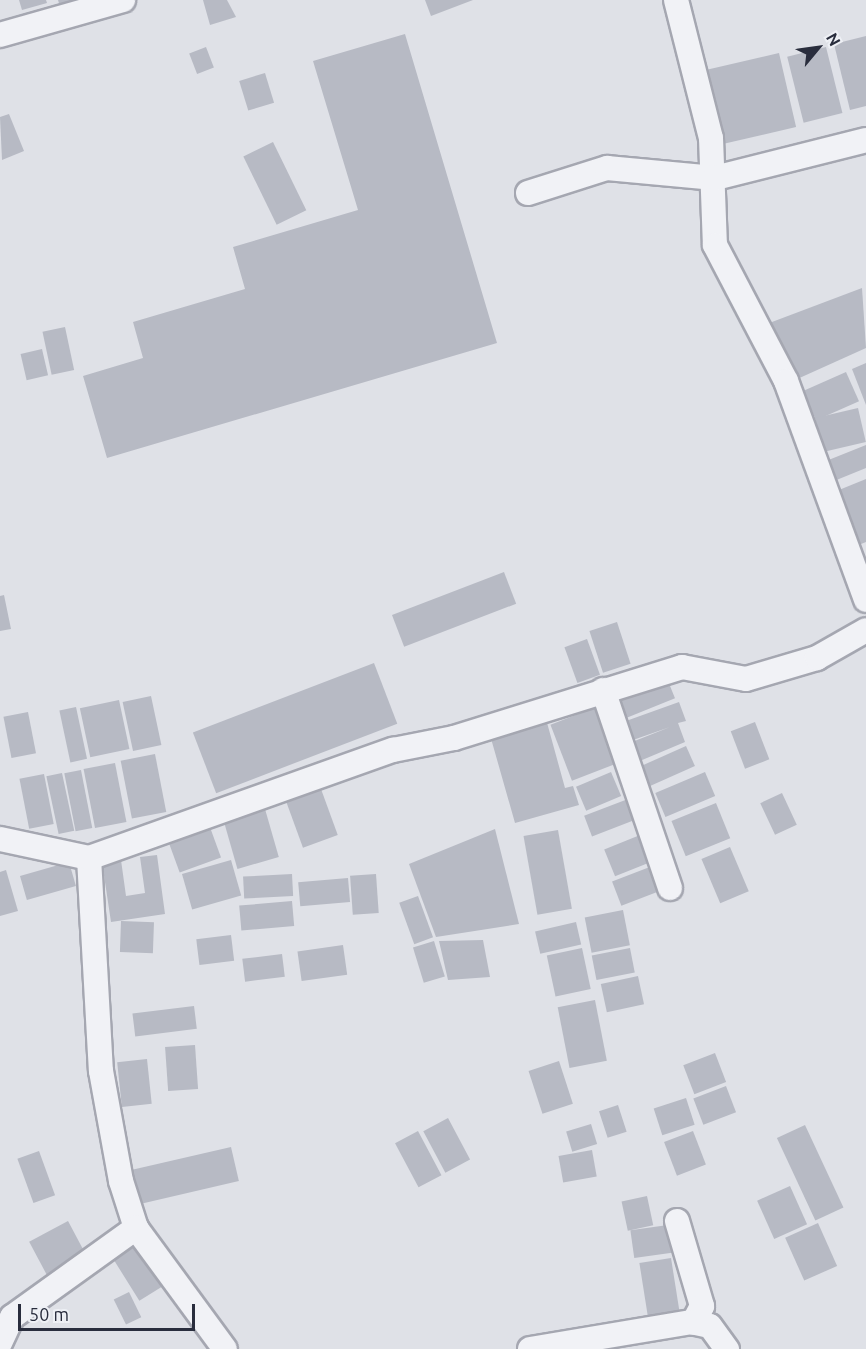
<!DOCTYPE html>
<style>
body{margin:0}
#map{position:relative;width:866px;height:1349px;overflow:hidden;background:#dfe1e7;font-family:Ubuntu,sans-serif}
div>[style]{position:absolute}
.building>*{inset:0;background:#b7bac4;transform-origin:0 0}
.roads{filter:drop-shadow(2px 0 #a5a7b1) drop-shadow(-2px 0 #a5a7b1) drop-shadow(0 2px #a5a7b1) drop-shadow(0 -2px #a5a7b1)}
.minor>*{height:24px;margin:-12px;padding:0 12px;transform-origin:12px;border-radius:12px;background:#f1f2f6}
span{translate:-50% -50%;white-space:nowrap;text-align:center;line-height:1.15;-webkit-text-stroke:4.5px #eef0f5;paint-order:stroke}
.north{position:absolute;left:788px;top:18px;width:60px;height:60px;-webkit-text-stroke:4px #eef0f5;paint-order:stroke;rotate:61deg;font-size:16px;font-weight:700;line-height:24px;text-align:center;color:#292d3d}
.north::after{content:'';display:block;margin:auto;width:21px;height:27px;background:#292d3d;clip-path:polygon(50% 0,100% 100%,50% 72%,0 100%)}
.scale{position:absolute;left:18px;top:1304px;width:177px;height:27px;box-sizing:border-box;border:3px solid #292d3d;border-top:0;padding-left:8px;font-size:18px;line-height:21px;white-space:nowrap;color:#292d3d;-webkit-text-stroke:4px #eef0f5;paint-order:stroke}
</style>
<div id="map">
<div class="building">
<div style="clip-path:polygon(19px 0,46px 0,47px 3px,22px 10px)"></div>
<div style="clip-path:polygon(58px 0,86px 0,61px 10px)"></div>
<div style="clip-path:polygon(203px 0,227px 0,236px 17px,210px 25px)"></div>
<div style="clip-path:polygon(425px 0,473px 0,431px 16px)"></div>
<div style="clip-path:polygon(405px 34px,497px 343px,107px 458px,83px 376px,143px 358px,133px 322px,245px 289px,233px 247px,358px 210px,313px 61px)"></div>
<div style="clip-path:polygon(866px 36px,866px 106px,850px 110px,834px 44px)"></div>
<div style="left:206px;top:47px;width:22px;height:18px;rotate:69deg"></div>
<div style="left:826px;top:47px;width:68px;height:40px;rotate:76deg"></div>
<div style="left:779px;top:53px;width:76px;height:73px;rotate:77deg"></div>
<div style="left:265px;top:73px;width:31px;height:27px;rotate:73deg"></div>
<div style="clip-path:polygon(9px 114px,24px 151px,2px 160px,0 117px)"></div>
<div style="left:273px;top:142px;width:76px;height:33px;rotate:64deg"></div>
<div style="clip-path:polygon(862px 288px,866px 348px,795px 380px,764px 325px)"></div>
<div style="left:65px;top:327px;width:44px;height:23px;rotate:78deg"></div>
<div style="left:42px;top:349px;width:27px;height:22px;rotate:77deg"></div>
<div style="clip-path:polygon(866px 363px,866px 405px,852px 369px)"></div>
<div style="left:846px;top:372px;width:32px;height:47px;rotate:66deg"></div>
<div style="left:858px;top:408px;width:35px;height:44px;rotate:77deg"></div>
<div style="clip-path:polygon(866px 445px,866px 468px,834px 481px,826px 461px)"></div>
<div style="clip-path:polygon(866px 479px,866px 542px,856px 546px,834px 492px)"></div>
<div style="left:504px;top:572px;width:34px;height:120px;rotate:69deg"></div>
<div style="clip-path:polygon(4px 595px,11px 629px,0 631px,0 596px)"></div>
<div style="left:617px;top:622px;width:44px;height:29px;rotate:72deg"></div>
<div style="left:587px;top:639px;width:38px;height:24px;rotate:70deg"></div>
<div style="left:374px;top:663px;width:65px;height:194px;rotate:69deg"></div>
<div style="left:666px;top:676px;width:24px;height:58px;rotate:68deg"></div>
<div style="left:151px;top:696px;width:50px;height:29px;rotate:78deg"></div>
<div style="left:119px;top:700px;width:50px;height:40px;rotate:78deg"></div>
<div style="clip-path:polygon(679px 702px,686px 721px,678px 723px,685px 742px,635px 763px,627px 744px,670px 727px,633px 740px,626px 721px)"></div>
<div style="left:599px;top:706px;width:60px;height:52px;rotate:69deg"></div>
<div style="left:76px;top:707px;width:53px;height:17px;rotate:78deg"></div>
<div style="left:28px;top:712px;width:42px;height:25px;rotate:79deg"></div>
<div style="clip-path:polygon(546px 719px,565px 788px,573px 786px,579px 805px,515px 823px,490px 735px)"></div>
<div style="left:755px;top:722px;width:40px;height:26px;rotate:69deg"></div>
<div style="left:686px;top:746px;width:22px;height:54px;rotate:66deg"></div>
<div style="left:155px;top:754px;width:59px;height:35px;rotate:79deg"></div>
<div style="left:115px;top:763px;width:60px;height:32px;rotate:79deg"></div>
<div style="left:81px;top:770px;width:59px;height:17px;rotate:79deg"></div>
<div style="left:611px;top:772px;width:26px;height:38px;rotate:67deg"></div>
<div style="left:705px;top:772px;width:26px;height:54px;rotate:67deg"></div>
<div style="left:62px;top:773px;width:59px;height:16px;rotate:78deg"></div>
<div style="left:44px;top:774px;width:51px;height:25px;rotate:79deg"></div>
<div style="left:321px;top:789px;width:49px;height:37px;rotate:70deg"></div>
<div style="left:782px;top:793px;width:35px;height:24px;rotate:65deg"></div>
<div style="left:628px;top:799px;width:22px;height:47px;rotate:69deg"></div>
<div style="left:716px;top:803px;width:38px;height:48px;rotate:68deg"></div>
<div style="left:265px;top:809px;width:50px;height:43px;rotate:74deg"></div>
<div style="left:207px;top:819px;width:41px;height:44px;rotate:70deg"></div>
<div style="clip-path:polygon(495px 829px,519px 924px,436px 937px,409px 864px)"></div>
<div style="left:558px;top:830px;width:80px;height:35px;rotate:80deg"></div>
<div style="left:645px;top:833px;width:29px;height:44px;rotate:68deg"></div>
<div style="left:730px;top:847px;width:48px;height:31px;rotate:67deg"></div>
<div style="clip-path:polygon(157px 855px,165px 914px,111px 922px,102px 862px,121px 860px,126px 896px,145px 893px,140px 857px)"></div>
<div style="left:231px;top:860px;width:37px;height:51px;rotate:74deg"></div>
<div style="left:69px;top:862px;width:25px;height:51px;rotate:74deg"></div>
<div style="left:655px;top:865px;width:26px;height:46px;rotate:69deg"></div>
<div style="clip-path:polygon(6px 870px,18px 911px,0 916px,0 872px)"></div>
<div style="left:292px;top:874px;width:22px;height:49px;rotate:87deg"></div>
<div style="left:376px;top:874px;width:39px;height:26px;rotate:86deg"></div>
<div style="left:348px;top:878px;width:24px;height:50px;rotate:85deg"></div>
<div style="left:418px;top:896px;width:44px;height:20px;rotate:70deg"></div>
<div style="left:292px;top:901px;width:25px;height:53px;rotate:85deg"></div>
<div style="left:623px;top:910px;width:36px;height:39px;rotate:79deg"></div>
<div style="left:121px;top:921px;width:33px;height:31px;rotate:2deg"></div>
<div style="left:576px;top:922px;width:23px;height:42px;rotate:77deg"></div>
<div style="left:231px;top:935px;width:26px;height:35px;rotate:83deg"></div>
<div style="clip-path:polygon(483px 940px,490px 977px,448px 980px,439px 941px)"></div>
<div style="left:434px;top:941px;width:37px;height:22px;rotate:73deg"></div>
<div style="left:343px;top:945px;width:30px;height:46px;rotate:82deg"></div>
<div style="left:582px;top:948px;width:42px;height:36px;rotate:78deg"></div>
<div style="left:630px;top:948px;width:25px;height:39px;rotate:79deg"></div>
<div style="left:282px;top:954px;width:23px;height:40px;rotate:83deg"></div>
<div style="left:638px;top:976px;width:29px;height:38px;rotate:78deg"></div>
<div style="left:595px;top:1000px;width:62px;height:38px;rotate:79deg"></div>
<div style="left:194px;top:1006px;width:23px;height:62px;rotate:83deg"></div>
<div style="left:195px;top:1045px;width:44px;height:30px;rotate:86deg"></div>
<div style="left:715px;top:1053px;width:31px;height:34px;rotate:69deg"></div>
<div style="left:147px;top:1059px;width:45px;height:30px;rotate:84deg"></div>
<div style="left:559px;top:1061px;width:45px;height:32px;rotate:72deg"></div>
<div style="left:726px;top:1086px;width:28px;height:35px;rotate:69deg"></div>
<div style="left:686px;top:1098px;width:28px;height:34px;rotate:72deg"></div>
<div style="left:618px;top:1105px;width:28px;height:20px;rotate:72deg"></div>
<div style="left:448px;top:1118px;width:47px;height:28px;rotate:62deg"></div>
<div style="left:591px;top:1124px;width:21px;height:26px;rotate:73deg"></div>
<div style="left:805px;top:1125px;width:91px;height:31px;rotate:65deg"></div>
<div style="left:418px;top:1131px;width:50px;height:26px;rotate:62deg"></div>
<div style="left:693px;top:1131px;width:36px;height:31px;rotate:69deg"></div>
<div style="left:231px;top:1147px;width:35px;height:108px;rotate:77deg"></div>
<div style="left:592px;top:1150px;width:27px;height:34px;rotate:80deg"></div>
<div style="left:39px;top:1151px;width:47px;height:23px;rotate:70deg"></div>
<div style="left:790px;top:1186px;width:42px;height:36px;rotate:66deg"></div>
<div style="left:647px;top:1196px;width:30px;height:26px;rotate:78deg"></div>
<div style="left:68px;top:1221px;width:38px;height:44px;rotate:62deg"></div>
<div style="left:818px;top:1223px;width:47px;height:36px;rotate:66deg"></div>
<div style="left:668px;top:1225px;width:28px;height:38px;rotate:82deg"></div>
<div style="left:135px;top:1241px;width:53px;height:28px;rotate:58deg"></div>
<div style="left:671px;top:1258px;width:56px;height:32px;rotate:81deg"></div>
<div style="left:129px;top:1292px;width:28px;height:17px;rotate:64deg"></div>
</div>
<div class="roads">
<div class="minor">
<div style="left:676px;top:0;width:142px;rotate:75.8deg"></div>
<div style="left:711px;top:138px;width:107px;rotate:87.9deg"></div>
<div style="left:715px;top:245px;width:153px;rotate:62.4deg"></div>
<div style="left:786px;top:381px;width:233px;rotate:69.9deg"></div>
<div style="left:0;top:35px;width:128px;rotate:-15.9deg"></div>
<div style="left:528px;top:193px;width:83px;rotate:-17.6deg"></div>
<div style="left:607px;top:168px;width:108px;rotate:5.3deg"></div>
<div style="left:715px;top:178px;width:156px;rotate:-14.1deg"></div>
<div style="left:603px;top:690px;width:209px;rotate:71.3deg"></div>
<div style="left:0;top:839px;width:91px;rotate:12.1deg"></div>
<div style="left:89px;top:858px;width:213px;rotate:86.8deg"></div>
<div style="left:101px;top:1071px;width:112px;rotate:79.7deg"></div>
<div style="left:121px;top:1181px;width:49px;rotate:72.3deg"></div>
<div style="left:136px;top:1228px;width:150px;rotate:53.7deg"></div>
<div style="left:89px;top:858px;width:323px;rotate:-19.6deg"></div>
<div style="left:393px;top:750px;width:62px;rotate:-11.1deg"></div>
<div style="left:454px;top:738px;width:239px;rotate:-17.3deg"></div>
<div style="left:682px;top:667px;width:65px;rotate:10.6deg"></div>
<div style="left:746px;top:679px;width:74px;rotate:-16.5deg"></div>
<div style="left:817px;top:658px;width:56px;rotate:-29.7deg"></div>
<div style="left:677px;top:1221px;width:89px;rotate:73.6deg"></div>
<div style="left:702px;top:1306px;width:19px;rotate:118deg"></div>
<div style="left:0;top:1343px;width:29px;rotate:-65deg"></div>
<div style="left:12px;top:1317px;width:153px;rotate:-35.7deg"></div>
<div style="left:530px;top:1349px;width:163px;rotate:-9.5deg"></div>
<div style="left:691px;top:1322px;width:19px;rotate:12deg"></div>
<div style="left:710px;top:1326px;width:29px;rotate:54deg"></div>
</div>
</div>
<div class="north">N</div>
<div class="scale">50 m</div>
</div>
